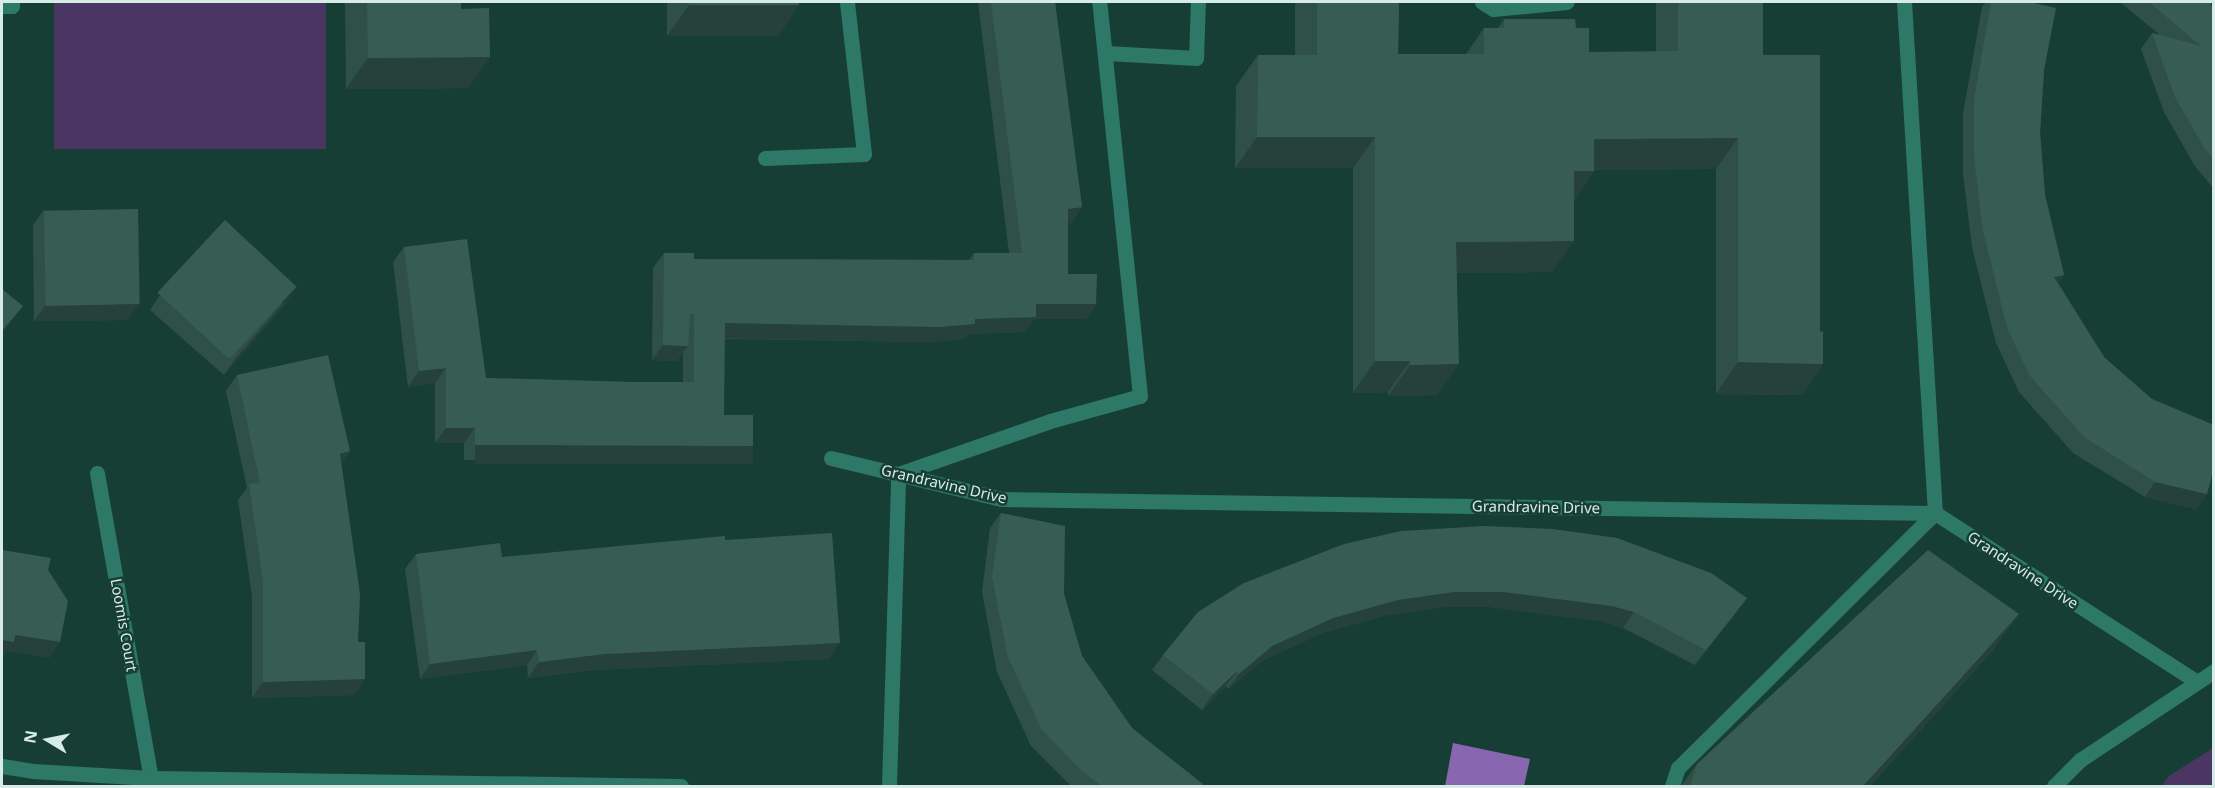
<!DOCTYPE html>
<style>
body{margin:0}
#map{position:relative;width:2215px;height:788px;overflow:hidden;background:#173e35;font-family:"Noto Sans",sans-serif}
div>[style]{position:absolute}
.green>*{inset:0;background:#4a3563;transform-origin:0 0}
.water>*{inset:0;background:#8867b0}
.minor>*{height:15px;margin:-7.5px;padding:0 7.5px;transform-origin:7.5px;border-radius:7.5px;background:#2d7867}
.wall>*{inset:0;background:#2f5047}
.shaded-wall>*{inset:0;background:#26413a;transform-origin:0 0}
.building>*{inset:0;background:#375d53;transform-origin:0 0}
span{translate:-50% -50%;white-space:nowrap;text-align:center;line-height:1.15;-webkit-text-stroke:5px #173e35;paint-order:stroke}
.street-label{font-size:15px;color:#d7ece6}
.frame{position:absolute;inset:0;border:3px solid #d7ece6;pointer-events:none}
.north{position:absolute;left:18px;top:710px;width:60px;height:60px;-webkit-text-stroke:4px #173e35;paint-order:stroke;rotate:280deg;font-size:16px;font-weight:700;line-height:24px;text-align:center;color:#d7ece6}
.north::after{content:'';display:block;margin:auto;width:21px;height:27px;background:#d7ece6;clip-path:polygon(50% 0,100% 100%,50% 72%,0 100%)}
</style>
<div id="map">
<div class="green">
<div style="left:54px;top:2px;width:272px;height:147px"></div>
<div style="clip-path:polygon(2213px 748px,2213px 786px,2161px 786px,2169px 776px)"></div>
</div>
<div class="water">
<div style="clip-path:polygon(1453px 743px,1530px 759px,1524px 786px,1445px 786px)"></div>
</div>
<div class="minor">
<div style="left:1482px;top:2px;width:13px;rotate:32deg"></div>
<div style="left:1493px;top:9px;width:74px;rotate:-5.4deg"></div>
<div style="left:2px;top:6px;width:10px"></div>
<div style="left:12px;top:6px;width:4px;rotate:-90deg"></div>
<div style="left:1107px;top:53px;width:89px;rotate:3.2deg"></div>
<div style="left:1196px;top:58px;width:56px;rotate:-88deg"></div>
<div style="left:765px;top:158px;width:99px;rotate:-2.3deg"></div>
<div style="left:864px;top:154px;width:153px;rotate:-96.4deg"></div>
<div style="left:831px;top:458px;width:176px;rotate:13.5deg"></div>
<div style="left:1002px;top:499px;width:933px;rotate:0.86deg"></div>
<div style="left:1935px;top:513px;width:312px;rotate:32.8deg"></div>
<div style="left:97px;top:473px;width:310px;rotate:80deg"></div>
<div style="left:2px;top:766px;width:31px;rotate:9deg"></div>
<div style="left:33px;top:771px;width:118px;rotate:3.4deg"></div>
<div style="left:151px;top:778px;width:530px;rotate:0.86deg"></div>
<div style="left:889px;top:786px;width:312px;rotate:-88.3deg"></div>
<div style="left:898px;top:474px;width:161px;rotate:-19.2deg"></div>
<div style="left:1050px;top:421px;width:93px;rotate:-15.5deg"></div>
<div style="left:1140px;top:396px;width:396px;rotate:-95.9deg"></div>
<div style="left:1672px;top:786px;width:19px;rotate:-72deg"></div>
<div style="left:1678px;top:768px;width:362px;rotate:-44.8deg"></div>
<div style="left:1935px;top:513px;width:512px;rotate:-93.47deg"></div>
<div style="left:2054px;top:786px;width:37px;rotate:-45deg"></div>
<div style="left:2080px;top:760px;width:161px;rotate:-33.6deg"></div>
</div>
<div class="wall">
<div style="clip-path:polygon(345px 2px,461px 2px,461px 9px,490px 57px,468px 88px,346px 89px)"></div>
<div style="clip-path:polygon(667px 2px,799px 2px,799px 5px,778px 36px,667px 36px)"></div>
<div style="clip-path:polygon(978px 2px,1055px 2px,1082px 207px,1071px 223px,1068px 223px,1068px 274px,1096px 304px,1086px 319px,1034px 319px,1025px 332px,968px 334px,964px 339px,928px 342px,724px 339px,724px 415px,742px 461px,464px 460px,464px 443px,435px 443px,435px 383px,408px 387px,393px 262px,404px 247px,486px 378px,631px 382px,683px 382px,683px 352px,677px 361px,652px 360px,653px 268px,664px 253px,694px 259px,969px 260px,974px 253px,1009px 253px)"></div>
<div style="clip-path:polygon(1295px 2px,1399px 2px,1398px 54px,1466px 54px,1484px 28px,1498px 28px,1504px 19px,1576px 28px,1589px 52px,1656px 52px,1656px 2px,1763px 2px,1763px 55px,1820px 332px,1823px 364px,1802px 395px,1716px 394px,1716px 169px,1594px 170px,1594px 171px,1574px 200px,1552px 272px,1457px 273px,1437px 395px,1388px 396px,1388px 392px,1353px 393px,1353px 168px,1235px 168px,1236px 86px,1258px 55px,1295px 55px)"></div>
<div style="clip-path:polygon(1986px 2px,2030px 2px,2044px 70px,2040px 133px,2045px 195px,2064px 275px,2058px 283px,2104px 357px,2207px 494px,2196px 509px,2145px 497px,2073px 453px,2019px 392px,1996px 343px,1972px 247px,1963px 174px,1963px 114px,1982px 7px)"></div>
<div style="clip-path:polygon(2120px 2px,2210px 2px,2214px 13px,2214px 189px,2194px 165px,2164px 112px,2141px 49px,2152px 33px,2160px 35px)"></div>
<div style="clip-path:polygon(44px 210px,128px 320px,34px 321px,33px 225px)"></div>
<div style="clip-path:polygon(160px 295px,286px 303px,224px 375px,150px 310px)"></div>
<div style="clip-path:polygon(237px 375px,341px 463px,358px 642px,365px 679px,354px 695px,252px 698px,252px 596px,238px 500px,247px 488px,226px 391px)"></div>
<div style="clip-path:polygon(1001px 513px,1064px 594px,1082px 656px,1132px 728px,1201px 786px,1071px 786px,1031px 746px,997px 672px,982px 592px,990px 528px)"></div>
<div style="clip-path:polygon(725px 540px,829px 659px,593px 670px,528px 678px,527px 665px,420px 679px,405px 569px,416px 554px,502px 557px)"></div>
<div style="clip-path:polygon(1747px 598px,1736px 613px,1695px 665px,1623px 628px,1602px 621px,1491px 607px,1444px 607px,1387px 615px,1322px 633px,1262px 661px,1228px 689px,1226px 686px,1202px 710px,1152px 670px,1163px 655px,1198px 612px)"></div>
<div style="clip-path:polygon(1995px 648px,1870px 786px,1681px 786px,1697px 764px)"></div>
</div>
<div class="shaded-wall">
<div style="clip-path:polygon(689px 5px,799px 5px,778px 36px,667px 36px)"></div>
<div style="clip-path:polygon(490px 57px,468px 88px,346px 89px,368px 58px)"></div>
<div style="clip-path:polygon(1257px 137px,1375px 137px,1353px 168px,1235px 168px)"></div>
<div style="clip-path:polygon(1738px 138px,1716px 169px,1572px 170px,1594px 139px)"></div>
<div style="clip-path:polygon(1574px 171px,1594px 171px,1572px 202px)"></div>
<div style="clip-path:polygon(1082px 207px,1071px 223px,1057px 225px,1068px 209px)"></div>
<div style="clip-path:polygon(1574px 241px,1552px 272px,1434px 273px,1456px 242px)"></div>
<div style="clip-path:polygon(2064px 275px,2053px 290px,2054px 277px)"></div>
<div style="clip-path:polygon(297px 287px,286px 303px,224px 375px,235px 359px)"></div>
<div style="clip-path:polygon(139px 304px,128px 320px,34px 321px,45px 306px)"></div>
<div style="clip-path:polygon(1036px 304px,1096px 304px,1086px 319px,1034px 319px,1025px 332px,968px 334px,964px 339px,928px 342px,714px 338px,725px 323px,975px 319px)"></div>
<div style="clip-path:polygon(23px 306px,12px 321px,2px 334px,2px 331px)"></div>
<div style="clip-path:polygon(663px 345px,688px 346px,677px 361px,652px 360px)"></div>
<div style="clip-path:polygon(1375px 361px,1410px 361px,1388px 392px,1353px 393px)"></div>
<div style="clip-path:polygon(1738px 362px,1823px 364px,1802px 395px,1716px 394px)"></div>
<div style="clip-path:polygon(1459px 364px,1437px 395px,1388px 396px,1410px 365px)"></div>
<div style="clip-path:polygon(446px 368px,435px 383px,408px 387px,419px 371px)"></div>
<div style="clip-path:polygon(446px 428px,475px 428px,464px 443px,435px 443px)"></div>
<div style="left:475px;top:445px;width:278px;height:19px"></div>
<div style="clip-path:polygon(350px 451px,339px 467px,340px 454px)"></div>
<div style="clip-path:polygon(2155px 482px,2207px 494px,2196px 509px,2145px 497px)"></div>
<div style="clip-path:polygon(1455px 592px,1502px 592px,1612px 606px,1634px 612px,1623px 628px,1602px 621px,1491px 607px,1444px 607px,1387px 615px,1322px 633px,1262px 661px,1228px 689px,1239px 674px,1272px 646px,1333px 618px,1398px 600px)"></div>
<div style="clip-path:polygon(1747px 598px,1736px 613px,1695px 665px,1706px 650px)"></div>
<div style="clip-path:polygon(2019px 614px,1995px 648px,1870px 786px,1863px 786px)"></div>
<div style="clip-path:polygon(15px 635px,60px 642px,49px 658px,7px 651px,3px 657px,2px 657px,2px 640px)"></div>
<div style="clip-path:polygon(840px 643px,829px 659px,593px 670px,528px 678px,539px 662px,604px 654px)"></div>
<div style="clip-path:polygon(537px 650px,527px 665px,420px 679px,430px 664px)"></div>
<div style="clip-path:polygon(1237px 671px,1226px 686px,1202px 710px,1213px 694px)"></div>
<div style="clip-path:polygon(365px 679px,354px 695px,252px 698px,263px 682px)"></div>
</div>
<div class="building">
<div style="clip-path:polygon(367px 2px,461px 2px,461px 9px,489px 8px,490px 57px,368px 58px)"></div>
<div style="left:689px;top:2px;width:110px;height:3px"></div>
<div style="clip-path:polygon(991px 2px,1055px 2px,1082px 207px,1068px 209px,1068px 274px,1097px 274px,1096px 304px,1036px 304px,1036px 317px,975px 319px,975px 324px,939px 327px,725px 323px,724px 415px,753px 415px,753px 446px,475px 445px,475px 428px,446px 428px,446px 368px,419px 371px,404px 247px,467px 239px,486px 378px,631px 382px,694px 382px,694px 314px,690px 314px,688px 346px,663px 345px,664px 253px,694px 253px,694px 259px,974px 260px,974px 253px,1022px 253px)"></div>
<div style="clip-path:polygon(1317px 2px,1399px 2px,1398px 54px,1484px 54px,1484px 28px,1504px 28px,1504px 19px,1575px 19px,1576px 28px,1589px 28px,1589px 52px,1678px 51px,1678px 2px,1763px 2px,1763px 55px,1820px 55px,1820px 332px,1823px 331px,1823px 364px,1738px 362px,1738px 138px,1594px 139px,1594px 171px,1574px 171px,1574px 241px,1456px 242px,1459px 364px,1410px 365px,1410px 361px,1375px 361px,1375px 137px,1257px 137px,1258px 55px,1317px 55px)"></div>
<div style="clip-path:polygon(1991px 2px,2030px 2px,2056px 8px,2044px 70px,2040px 133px,2045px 195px,2064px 275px,2054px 277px,2104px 357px,2152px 399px,2214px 425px,2214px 468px,2207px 494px,2155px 482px,2084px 437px,2030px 376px,2007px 328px,1983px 231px,1974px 158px,1974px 99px)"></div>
<div style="clip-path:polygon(2149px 2px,2210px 2px,2214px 13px,2214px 160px,2205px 149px,2175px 97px,2152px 33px,2201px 46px)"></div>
<div style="left:138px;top:209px;width:95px;height:94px;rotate:89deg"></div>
<div style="left:225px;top:220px;width:98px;height:99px;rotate:43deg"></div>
<div style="clip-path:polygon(2px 289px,23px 306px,2px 331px)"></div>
<div style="clip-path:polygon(328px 355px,350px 451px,340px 454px,360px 594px,358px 642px,365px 642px,365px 679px,263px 682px,263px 581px,249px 484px,260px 483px,237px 375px)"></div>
<div style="clip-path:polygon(1001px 513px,1065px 526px,1064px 594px,1082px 656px,1132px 728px,1203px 784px,1201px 786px,1102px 786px,1082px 771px,1042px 730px,1008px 657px,992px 577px)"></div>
<div style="clip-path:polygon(1485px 526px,1553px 529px,1617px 538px,1711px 573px,1747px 598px,1706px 650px,1634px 612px,1612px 606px,1502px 592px,1455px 592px,1398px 600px,1333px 618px,1272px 646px,1239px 674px,1237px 671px,1213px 694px,1163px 655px,1198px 612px,1244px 583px,1344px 544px,1401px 531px)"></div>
<div style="clip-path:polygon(832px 533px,840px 643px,604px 654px,539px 662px,537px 650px,430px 664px,416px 554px,500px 543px,502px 557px,725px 536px,725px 540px)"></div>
<div style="clip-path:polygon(2px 550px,51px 558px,48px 570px,68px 601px,60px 642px,15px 635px,14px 642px,2px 640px)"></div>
<div style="clip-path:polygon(1928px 550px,2019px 614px,1863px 786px,1690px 786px,1697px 764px)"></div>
</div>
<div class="street-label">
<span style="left:944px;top:484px;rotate:13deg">Grandravine Drive</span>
<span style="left:1536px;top:507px;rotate:1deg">Grandravine Drive</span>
<span style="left:2023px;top:570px;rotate:33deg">Grandravine Drive</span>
<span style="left:124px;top:625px;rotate:80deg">Loomis Court</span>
</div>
<div class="frame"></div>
<div class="north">N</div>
</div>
